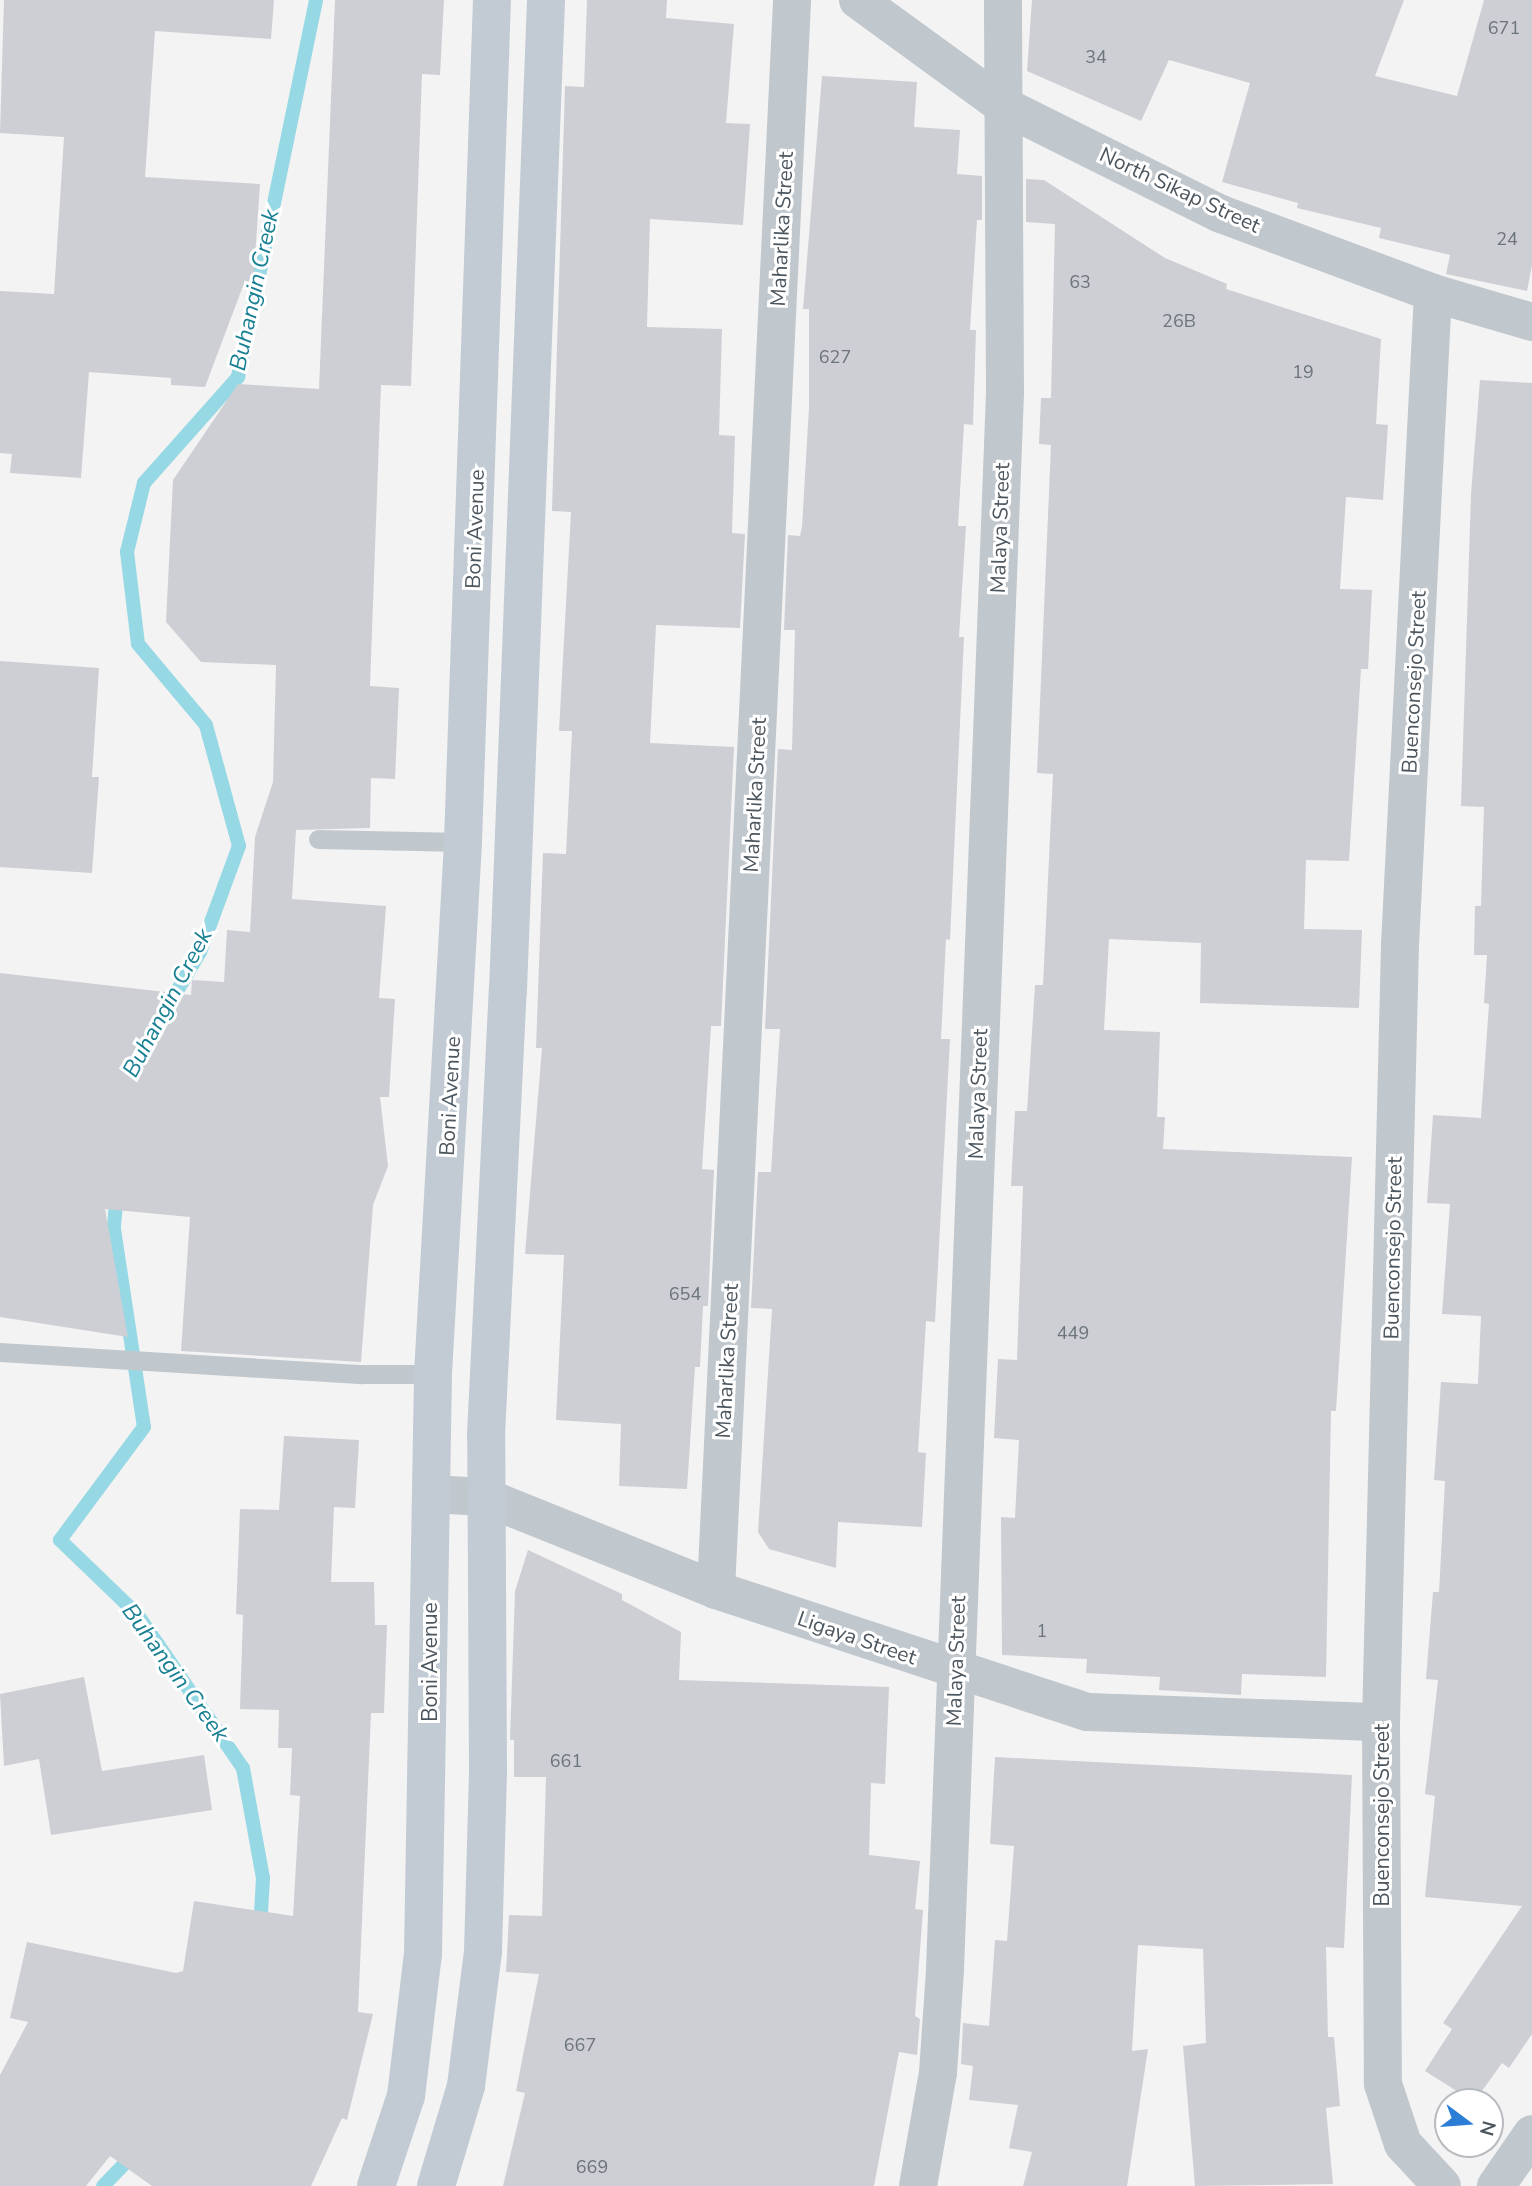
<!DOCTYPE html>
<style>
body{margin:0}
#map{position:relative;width:1532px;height:2186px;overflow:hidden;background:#f4f3f3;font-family:"Nunito Sans",sans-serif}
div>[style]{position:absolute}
.stream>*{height:14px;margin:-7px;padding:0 7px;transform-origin:7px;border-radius:7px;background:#97d8e5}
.building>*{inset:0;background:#cdcfd4}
.service>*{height:19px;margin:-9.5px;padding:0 9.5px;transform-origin:9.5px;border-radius:9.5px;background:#c0c7cd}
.minor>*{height:38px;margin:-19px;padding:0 19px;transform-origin:19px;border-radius:19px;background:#c0c7cd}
.tertiary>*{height:38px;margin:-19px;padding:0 19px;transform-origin:19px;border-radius:19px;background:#c0c7cd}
.secondary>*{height:38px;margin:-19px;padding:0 19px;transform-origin:19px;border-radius:19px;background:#c2cbd4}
span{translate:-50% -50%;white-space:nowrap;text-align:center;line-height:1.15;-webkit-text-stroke:6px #fff;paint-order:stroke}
.number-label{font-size:18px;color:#6c747c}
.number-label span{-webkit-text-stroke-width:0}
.street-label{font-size:21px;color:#4c565e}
.water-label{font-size:23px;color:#198094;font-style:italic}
.north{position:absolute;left:1434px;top:2088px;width:70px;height:70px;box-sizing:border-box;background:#fff;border:2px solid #b7bbbf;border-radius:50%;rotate:106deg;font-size:19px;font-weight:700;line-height:28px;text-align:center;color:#4c565e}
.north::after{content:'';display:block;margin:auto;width:24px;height:32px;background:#2c7dd5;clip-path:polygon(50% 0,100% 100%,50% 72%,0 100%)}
</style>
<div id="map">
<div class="stream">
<div style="left:167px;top:1008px;width:65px;rotate:-59.5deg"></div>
<div style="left:200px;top:952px;width:113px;rotate:-69.8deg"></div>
<div style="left:239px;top:846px;width:125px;rotate:-105.3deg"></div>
<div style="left:206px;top:725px;width:106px;rotate:-130deg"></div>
<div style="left:138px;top:644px;width:93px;rotate:-96.8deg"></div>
<div style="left:127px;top:552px;width:71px;rotate:-76.2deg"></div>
<div style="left:144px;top:483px;width:142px;rotate:-48.4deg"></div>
<div style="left:238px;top:377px;width:385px;rotate:-78.3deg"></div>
<div style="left:117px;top:1192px;width:37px;rotate:95deg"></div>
<div style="left:114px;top:1229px;width:200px;rotate:81.4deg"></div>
<div style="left:144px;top:1427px;width:141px;rotate:126.6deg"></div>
<div style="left:60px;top:1540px;width:107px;rotate:43.9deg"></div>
<div style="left:137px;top:1614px;width:187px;rotate:55.5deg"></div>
<div style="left:243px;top:1768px;width:112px;rotate:79.7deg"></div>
<div style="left:263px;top:1878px;width:52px;rotate:93.3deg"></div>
<div style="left:103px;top:2186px;width:47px;rotate:-45.9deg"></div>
</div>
<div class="building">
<div style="clip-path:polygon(4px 0,274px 0,271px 39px,155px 31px,145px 177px,260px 184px,253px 287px,243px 286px,205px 387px,171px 385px,171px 378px,89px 372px,81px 478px,10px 473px,12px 454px,0 453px,0 291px,54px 294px,64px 137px,0 133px)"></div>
<div style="clip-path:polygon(335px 0,444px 0,440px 75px,422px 74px,411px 386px,381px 385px,370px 686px,399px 688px,395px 779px,371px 778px,370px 828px,296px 830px,292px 899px,386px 906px,379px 998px,395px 999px,389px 1097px,380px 1097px,388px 1166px,373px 1205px,361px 1362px,181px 1351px,190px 1217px,105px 1209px,128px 1337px,0 1317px,0 973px,191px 995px,192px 980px,224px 982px,227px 930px,250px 932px,255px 837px,273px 782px,276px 665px,201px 662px,166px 622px,173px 480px,238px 384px,319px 389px)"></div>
<div style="clip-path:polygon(587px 0,667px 0,666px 18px,734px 24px,726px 123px,750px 124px,743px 225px,650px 219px,647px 327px,722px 329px,719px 435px,735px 436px,732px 533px,745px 534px,740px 628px,656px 625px,650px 743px,734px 747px,721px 1026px,711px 1026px,702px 1169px,714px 1170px,708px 1306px,703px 1306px,700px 1367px,695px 1367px,687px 1489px,619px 1486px,621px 1424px,556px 1420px,564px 1255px,525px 1254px,542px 1048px,536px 1048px,543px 853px,566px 854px,572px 731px,559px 731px,571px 512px,552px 511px,565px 86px,584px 87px)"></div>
<div style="clip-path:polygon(1032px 0,1404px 0,1375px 76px,1457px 96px,1484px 0,1532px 0,1532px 265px,1527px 291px,1446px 274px,1450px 255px,1379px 238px,1381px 228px,1297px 208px,1298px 203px,1222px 182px,1250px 83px,1169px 60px,1141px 121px,1027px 71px)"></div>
<div style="clip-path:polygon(822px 76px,917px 82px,914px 127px,960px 130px,957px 174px,982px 176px,982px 220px,977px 220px,970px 330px,976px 330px,973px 425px,964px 424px,958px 526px,966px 526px,959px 637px,964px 637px,950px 940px,946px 939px,941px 1039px,950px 1039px,935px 1322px,926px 1321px,918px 1452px,926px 1453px,922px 1527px,838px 1522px,836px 1568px,769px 1549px,758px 1532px,772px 1309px,751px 1308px,758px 1172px,771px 1172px,773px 1139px,780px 1029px,765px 1029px,778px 749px,792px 750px,795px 630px,784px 630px,788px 535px,800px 536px,802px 527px,809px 407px,809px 309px,803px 309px)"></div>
<div style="clip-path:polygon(1026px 179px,1044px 180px,1165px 258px,1227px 284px,1226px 289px,1381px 339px,1376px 424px,1388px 425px,1383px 500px,1346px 497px,1340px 589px,1372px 590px,1368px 669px,1361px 669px,1349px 861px,1306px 860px,1304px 929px,1362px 930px,1359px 1008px,1200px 1003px,1201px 943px,1109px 939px,1104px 1030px,1160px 1032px,1157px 1117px,1165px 1117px,1163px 1149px,1352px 1157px,1336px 1411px,1331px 1411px,1326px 1677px,1242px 1674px,1241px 1695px,1159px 1690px,1160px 1677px,1086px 1673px,1087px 1659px,1002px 1655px,1001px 1517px,1015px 1518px,1019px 1440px,994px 1438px,998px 1359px,1017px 1360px,1023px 1186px,1011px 1186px,1015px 1111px,1027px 1111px,1035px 985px,1043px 985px,1053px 774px,1037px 773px,1051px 445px,1039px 444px,1041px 398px,1051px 398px,1055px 224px,1026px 222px)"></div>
<div style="clip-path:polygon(1480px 380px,1532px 383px,1532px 2034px,1509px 2068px,1502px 2063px,1474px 2102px,1425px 2071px,1452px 2029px,1443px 2023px,1522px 1906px,1425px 1897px,1435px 1796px,1425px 1794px,1438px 1680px,1426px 1679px,1433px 1592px,1439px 1592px,1445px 1481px,1434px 1480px,1441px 1382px,1478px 1384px,1481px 1316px,1442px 1314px,1450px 1204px,1427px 1203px,1433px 1115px,1481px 1118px,1489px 1004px,1484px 1003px,1487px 955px,1474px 955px,1475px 906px,1481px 906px,1484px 807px,1461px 806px,1471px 494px)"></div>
<div style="clip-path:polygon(0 661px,99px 668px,92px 777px,99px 777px,92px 873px,0 867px)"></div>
<div style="clip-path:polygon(284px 1436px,359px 1440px,355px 1508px,334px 1507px,331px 1582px,374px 1582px,375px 1625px,387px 1625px,384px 1713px,371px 1713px,358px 2012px,373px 2014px,347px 2120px,342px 2118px,311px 2186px,152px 2186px,110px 2156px,86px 2186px,0 2186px,0 2075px,28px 2022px,10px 2018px,27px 1942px,176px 1973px,183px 1971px,194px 1901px,293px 1916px,300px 1796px,290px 1795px,292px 1748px,278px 1748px,279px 1710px,240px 1709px,243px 1615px,236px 1614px,240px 1509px,279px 1510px)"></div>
<div style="clip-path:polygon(528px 1550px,622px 1594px,622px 1600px,681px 1632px,679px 1680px,889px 1687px,885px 1784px,871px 1783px,869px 1855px,920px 1861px,915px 1909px,923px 1910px,915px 2016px,920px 2019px,917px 2055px,899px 2052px,874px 2186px,503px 2186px,525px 2093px,516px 2091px,539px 1974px,506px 1972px,509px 1915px,542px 1916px,546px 1777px,514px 1777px,514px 1740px,510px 1740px,515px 1591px)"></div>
<div style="clip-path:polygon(84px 1677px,102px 1771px,204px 1755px,212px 1810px,51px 1835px,39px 1759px,4px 1766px,0 1694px)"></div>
<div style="clip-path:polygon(995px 1757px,1352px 1775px,1344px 1948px,1326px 1947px,1328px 2037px,1334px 2037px,1340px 2106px,1326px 2108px,1333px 2184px,1195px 2186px,1183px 2046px,1206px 2043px,1203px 1949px,1138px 1945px,1132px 2051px,1148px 2049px,1127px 2186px,1023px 2186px,1032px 2152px,1009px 2148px,1018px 2105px,969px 2100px,973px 2066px,961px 2064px,963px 2023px,989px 2026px,995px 1940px,1007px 1941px,1014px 1846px,990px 1844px)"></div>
</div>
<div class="service">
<div style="left:318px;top:839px;width:145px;rotate:1.2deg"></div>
<div style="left:0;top:1352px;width:363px;rotate:3.5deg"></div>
<div style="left:362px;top:1374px;width:71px"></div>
</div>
<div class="minor">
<div style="left:858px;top:0;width:180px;rotate:36deg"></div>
<div style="left:1004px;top:106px;width:242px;rotate:26.5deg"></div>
<div style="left:1221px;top:214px;width:226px;rotate:20.4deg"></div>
<div style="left:1433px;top:293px;width:103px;rotate:16.3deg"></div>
<div style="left:1433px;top:293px;width:653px;rotate:92.9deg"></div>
<div style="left:1400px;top:945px;width:777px;rotate:91.4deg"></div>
<div style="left:1381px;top:1722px;width:362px;rotate:89.7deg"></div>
<div style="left:1383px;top:2084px;width:63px;rotate:71.6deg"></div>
<div style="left:1403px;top:2144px;width:57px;rotate:47.1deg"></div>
<div style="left:431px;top:1494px;width:54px;rotate:3.2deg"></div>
<div style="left:485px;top:1497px;width:249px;rotate:21.9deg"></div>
<div style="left:716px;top:1590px;width:391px;rotate:18.2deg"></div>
<div style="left:1088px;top:1712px;width:293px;rotate:2deg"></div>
<div style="left:716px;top:1590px;width:1592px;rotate:-87.26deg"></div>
<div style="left:918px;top:2186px;width:115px;rotate:-80deg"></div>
<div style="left:938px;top:2073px;width:104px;rotate:-86.1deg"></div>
<div style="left:945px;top:1969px;width:1577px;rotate:-87.82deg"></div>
<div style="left:1005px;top:393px;width:393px;rotate:-90.3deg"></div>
</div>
<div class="tertiary">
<div style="left:1496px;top:2186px;width:63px;rotate:-55.3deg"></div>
</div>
<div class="secondary">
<div style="left:376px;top:2186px;width:95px;rotate:-71.6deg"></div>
<div style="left:406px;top:2096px;width:143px;rotate:-83.2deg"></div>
<div style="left:423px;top:1954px;width:580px;rotate:-89.01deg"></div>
<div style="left:433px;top:1374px;width:533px;rotate:-86.77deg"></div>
<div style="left:463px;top:842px;width:842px;rotate:-88.03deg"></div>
<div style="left:436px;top:2186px;width:104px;rotate:-73.3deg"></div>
<div style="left:466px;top:2086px;width:136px;rotate:-82.8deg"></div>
<div style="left:483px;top:1951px;width:178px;rotate:-88.4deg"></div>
<div style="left:488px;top:1773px;width:338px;rotate:-90.3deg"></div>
<div style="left:486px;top:1435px;width:446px;rotate:-87.2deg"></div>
<div style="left:508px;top:990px;width:991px;rotate:-87.8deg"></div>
</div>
<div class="number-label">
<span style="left:1504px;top:28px">671</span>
<span style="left:1096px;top:57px">34</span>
<span style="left:1507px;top:239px">24</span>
<span style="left:1080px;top:282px">63</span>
<span style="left:1179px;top:321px">26B</span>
<span style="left:835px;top:357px">627</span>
<span style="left:1303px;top:372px">19</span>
<span style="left:685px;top:1294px">654</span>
<span style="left:1073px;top:1333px">449</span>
<span style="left:1042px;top:1631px">1</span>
<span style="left:566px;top:1761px">661</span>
<span style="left:580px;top:2045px">667</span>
<span style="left:592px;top:2167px">669</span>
</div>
<div class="street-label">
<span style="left:1180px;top:190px;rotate:25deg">North Sikap Street</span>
<span style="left:782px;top:229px;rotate:-87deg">Maharlika Street</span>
<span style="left:1000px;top:528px;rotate:-88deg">Malaya Street</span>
<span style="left:475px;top:529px;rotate:-88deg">Boni Avenue</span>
<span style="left:1414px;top:682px;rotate:-87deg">Buenconsejo Street</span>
<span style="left:755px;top:795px;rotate:-87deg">Maharlika Street</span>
<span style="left:978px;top:1094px;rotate:-88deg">Malaya Street</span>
<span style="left:450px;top:1096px;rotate:-87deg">Boni Avenue</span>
<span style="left:1393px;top:1248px;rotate:-89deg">Buenconsejo Street</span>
<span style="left:727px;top:1361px;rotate:-87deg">Maharlika Street</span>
<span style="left:857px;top:1638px;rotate:19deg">Ligaya Street</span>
<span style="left:956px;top:1661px;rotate:-88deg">Malaya Street</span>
<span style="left:430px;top:1662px;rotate:-90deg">Boni Avenue</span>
<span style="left:1382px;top:1815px;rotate:-90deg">Buenconsejo Street</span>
</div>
<div class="water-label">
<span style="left:255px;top:290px;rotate:-78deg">Buhangin Creek</span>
<span style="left:168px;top:1003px;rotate:-62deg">Buhangin Creek</span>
<span style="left:175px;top:1673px;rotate:54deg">Buhangin Creek</span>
</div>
<div class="north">N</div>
</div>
